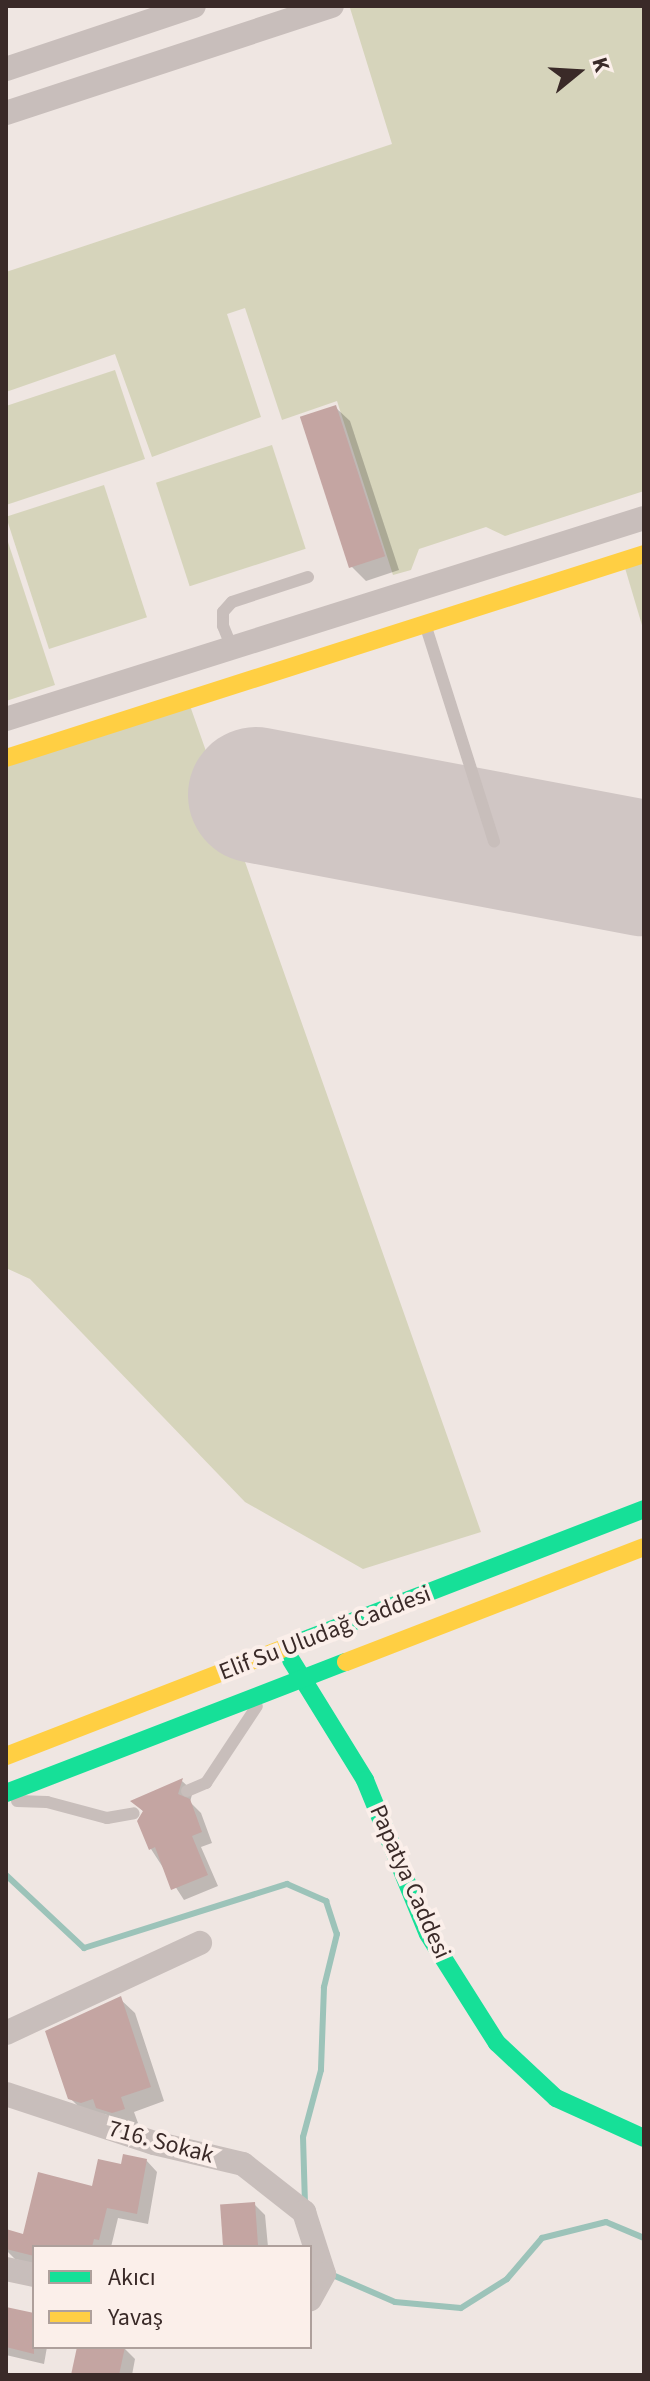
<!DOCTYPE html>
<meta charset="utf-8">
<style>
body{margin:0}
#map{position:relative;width:650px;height:2381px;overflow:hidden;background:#efe6e2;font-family:"Source Sans 3",sans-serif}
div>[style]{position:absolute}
.green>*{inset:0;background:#d6d4bb;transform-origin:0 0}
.shadow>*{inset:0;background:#0003}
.stream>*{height:6px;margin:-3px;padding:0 3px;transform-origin:3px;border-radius:3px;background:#9cc3b9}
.runway>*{height:136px;margin:-68px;padding:0 68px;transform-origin:68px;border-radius:68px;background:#d0c6c4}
.building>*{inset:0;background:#c4a5a2;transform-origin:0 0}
.lane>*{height:12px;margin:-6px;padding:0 6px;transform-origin:6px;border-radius:6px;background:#c8bebb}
.street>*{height:24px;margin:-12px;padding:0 12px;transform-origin:12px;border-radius:12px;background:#c8bebb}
.fast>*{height:18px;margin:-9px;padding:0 9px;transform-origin:9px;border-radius:9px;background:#16e098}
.slow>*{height:18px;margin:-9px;padding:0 9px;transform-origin:9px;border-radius:9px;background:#ffcf43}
span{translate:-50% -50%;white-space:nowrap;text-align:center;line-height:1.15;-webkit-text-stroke:8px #fbefea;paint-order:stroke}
.street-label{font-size:24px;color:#3a2a28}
.frame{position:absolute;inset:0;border:8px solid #3a2a28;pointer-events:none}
.legend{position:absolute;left:32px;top:2245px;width:280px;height:104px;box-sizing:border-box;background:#fbefea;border:2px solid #aea09c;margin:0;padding:10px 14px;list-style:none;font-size:24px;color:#3a2a28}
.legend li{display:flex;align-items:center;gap:16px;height:40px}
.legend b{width:40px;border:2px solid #aea09c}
.north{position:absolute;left:538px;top:32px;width:80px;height:80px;-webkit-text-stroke:6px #fbefea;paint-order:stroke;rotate:72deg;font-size:22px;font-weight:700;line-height:32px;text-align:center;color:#3a2a28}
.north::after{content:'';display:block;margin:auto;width:28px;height:36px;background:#3a2a28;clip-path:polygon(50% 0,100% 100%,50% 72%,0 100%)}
</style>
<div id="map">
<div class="green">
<div style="clip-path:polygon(357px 6px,644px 6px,644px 491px,505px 536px,486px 527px,419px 549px,411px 570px,393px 575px,337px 401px,282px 420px,245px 308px,227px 314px,261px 417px,152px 457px,115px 354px,6px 392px,6px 272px,392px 144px,350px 8px)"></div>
<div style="clip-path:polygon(115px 370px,145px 459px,6px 505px,6px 406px)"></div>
<div style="left:272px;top:445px;width:109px;height:122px;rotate:72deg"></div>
<div style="left:104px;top:485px;width:139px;height:103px;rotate:72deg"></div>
<div style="clip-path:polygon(6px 536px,55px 685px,6px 701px)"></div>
<div style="clip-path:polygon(644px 562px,644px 632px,625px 568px)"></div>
<div style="clip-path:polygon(188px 700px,481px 1532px,363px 1569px,245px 1502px,30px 1279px,6px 1268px,6px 767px)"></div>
</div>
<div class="shadow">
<div style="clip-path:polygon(335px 407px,350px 421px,399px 570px,366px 581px,352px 567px)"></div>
<div style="clip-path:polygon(182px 1781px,193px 1791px,190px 1802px,201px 1813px,212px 1843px,201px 1847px,218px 1886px,184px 1900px,151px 1849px,144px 1812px,133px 1801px)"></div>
<div style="clip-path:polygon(120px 1999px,135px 2013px,164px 2101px,134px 2112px,138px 2123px,128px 2127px,105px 2114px,85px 2113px,70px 2098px)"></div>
<div style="clip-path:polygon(146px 2160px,157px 2172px,148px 2224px,118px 2218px,111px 2247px,34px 2247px,34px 2264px,15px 2259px,6px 2250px,6px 2239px,24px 2236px,122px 2166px)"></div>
<div style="clip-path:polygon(254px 2204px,265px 2215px,268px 2247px,225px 2247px)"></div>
<div style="clip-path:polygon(6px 2309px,34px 2315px,34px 2347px,47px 2347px,44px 2364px,6px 2355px)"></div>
<div style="clip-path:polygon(79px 2347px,124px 2348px,135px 2359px,132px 2375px,75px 2375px)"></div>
</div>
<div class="stream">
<div style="left:6px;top:1875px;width:107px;rotate:43.1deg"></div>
<div style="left:84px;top:1948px;width:213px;rotate:-17.5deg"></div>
<div style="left:287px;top:1884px;width:43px;rotate:23.6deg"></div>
<div style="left:326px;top:1901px;width:35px;rotate:72deg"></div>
<div style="left:337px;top:1934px;width:55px;rotate:103.8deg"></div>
<div style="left:324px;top:1987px;width:83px;rotate:92.1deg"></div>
<div style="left:321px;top:2070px;width:69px;rotate:105deg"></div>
<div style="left:303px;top:2137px;width:68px;rotate:88.3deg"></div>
<div style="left:328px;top:2273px;width:73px;rotate:23.4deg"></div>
<div style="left:395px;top:2302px;width:66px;rotate:5.2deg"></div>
<div style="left:461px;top:2308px;width:54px;rotate:-32.2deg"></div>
<div style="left:507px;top:2279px;width:54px;rotate:-49.5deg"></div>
<div style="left:542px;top:2238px;width:66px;rotate:-14deg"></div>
<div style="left:606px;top:2222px;width:41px;rotate:22.8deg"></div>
</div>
<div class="runway">
<div style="left:256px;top:795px;width:395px;rotate:10.7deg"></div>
</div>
<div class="building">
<div style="left:336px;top:405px;width:159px;height:38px;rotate:72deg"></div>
<div style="clip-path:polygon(183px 1778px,178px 1794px,190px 1799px,202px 1832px,192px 1836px,208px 1875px,171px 1890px,155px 1847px,149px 1850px,137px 1821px,143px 1811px,130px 1801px)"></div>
<div style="clip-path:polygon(121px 1996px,151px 2087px,121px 2097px,125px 2109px,112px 2113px,96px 2108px,93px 2099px,81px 2103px,68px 2099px,45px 2031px)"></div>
<div style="clip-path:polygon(123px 2154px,147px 2159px,137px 2214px,107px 2208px,99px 2240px,94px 2239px,92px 2247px,34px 2247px,34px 2256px,6px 2249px,6px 2229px,23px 2234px,38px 2172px,92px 2186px,98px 2159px,121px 2164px)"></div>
<div style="left:255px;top:2202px;width:45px;height:35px;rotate:86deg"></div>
<div style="clip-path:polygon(6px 2307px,34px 2313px,34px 2354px,6px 2347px)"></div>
<div style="clip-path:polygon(77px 2347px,125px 2347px,119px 2375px,71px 2375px)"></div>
</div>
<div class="lane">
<div style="left:426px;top:627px;width:225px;rotate:72.4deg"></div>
<div style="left:232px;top:648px;width:24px;rotate:-112deg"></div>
<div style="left:223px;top:626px;width:14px;rotate:-90deg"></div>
<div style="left:223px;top:612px;width:13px;rotate:-48deg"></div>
<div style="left:232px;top:602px;width:80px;rotate:-18.2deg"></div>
<div style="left:187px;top:1791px;width:21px;rotate:-23deg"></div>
<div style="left:206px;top:1783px;width:92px;rotate:-56.5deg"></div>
<div style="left:17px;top:1801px;width:30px;rotate:2deg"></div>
<div style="left:47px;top:1802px;width:62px;rotate:14.9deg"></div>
<div style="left:107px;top:1818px;width:27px;rotate:-10deg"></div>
</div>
<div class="street">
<div style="left:6px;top:69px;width:198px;rotate:-18.5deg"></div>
<div style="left:6px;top:113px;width:343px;rotate:-18.2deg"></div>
<div style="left:6px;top:719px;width:669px;rotate:-17.49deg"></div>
<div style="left:6px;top:2033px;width:214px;rotate:-24.9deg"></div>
<div style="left:6px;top:2094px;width:156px;rotate:18.3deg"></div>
<div style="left:154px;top:2143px;width:91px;rotate:13.3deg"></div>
<div style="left:243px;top:2164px;width:78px;rotate:38.2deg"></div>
<div style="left:304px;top:2212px;width:65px;rotate:72.1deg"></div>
<div style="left:324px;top:2274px;width:29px;rotate:119deg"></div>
<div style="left:6px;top:2269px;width:29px;rotate:12deg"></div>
</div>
<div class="fast">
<div style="left:297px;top:1643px;width:372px;rotate:-21.1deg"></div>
<div style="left:291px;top:1660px;width:141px;rotate:58.3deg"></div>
<div style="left:365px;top:1780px;width:166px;rotate:67.8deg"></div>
<div style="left:428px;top:1934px;width:129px;rotate:57.7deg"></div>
<div style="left:497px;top:2043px;width:81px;rotate:43deg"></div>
<div style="left:556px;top:2098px;width:97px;rotate:24.4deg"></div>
<div style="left:6px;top:1793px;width:364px;rotate:-21.1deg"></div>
</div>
<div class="slow">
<div style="left:6px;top:758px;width:670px;rotate:-17.73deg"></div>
<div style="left:346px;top:1662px;width:319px;rotate:-21.1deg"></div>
<div style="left:6px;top:1756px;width:312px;rotate:-21.2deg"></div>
</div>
<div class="street-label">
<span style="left:325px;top:1633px;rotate:-21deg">Elif Su Uludağ Caddesi</span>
<span style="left:410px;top:1882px;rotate:66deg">Papatya Caddesi</span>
<span style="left:161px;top:2142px;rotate:15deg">716. Sokak</span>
</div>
<div class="frame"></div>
<ul class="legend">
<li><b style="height:10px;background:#16e098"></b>Akıcı</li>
<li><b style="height:10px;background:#ffcf43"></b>Yavaş</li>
</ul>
<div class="north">K</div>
</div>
